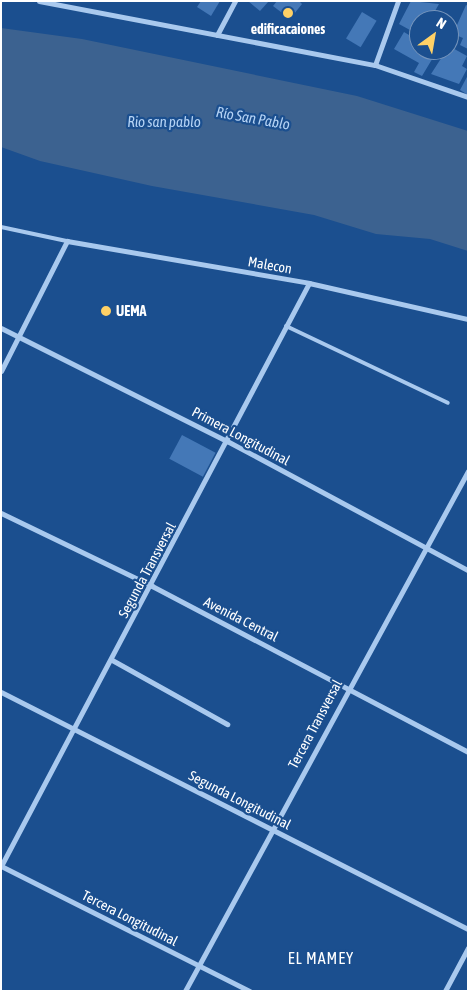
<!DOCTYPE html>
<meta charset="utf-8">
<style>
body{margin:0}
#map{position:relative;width:469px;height:992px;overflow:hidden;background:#1b4f8f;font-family:"Asap Condensed",sans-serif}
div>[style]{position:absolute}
.water>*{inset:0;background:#3c6290}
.building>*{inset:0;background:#4478b7;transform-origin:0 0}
.lane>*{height:4px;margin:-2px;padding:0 2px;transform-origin:2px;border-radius:2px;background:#a9c9ee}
.street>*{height:5px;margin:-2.5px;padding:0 2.5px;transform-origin:2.5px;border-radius:2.5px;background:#a9c9ee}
.dots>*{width:14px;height:14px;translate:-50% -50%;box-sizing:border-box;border:2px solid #1b4f8f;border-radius:50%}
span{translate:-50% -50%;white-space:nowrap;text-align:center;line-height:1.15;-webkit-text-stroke:4.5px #1b4f8f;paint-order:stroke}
.poi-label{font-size:14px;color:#fff;font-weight:700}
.left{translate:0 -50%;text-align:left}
.street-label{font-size:14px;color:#fff}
.water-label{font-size:15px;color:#b5d3f5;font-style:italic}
.quarter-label{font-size:16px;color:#fff;letter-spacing:1px}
.frame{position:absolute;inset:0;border:2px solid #fff;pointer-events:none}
.north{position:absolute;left:409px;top:10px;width:50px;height:50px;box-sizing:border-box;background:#1b4f8f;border:1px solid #7695bc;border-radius:50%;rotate:32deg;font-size:14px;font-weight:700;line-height:20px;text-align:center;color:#fff}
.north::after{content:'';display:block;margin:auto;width:18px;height:22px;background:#ffd166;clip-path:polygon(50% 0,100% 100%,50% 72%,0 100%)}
</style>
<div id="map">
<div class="water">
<div style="clip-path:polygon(1px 28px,82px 39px,357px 96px,468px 131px,468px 251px,430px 239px,376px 234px,314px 215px,152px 186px,40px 161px,1px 147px)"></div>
</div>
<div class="building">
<div style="clip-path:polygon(201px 1px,220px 1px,211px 16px,197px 7px)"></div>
<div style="clip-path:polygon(248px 1px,269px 1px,260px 11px)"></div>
<div style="clip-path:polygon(277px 1px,299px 1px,302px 4px,290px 19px,273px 6px)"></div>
<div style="clip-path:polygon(411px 1px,439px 4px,430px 20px,419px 20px,419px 35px,399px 24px)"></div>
<div style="clip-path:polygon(466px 5px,468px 6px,468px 49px,460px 45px,463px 38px,453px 34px)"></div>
<div style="left:362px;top:12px;width:17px;height:31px;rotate:31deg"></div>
<div style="clip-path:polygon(404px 32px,419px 41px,419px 50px,437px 51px,422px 76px,414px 72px,419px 63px,394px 49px)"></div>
<div style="clip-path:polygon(449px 46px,467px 56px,462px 66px,467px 69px,459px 84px,431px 74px)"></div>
<div style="clip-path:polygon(468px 75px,468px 95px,460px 90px)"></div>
<div style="left:182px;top:435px;width:38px;height:27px;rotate:28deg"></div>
</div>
<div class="lane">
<div style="left:1px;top:227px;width:67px;rotate:12deg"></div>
<div style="left:286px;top:326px;width:179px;rotate:25.4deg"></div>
</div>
<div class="street">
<div style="left:39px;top:1px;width:342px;rotate:10.8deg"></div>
<div style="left:375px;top:65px;width:98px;rotate:19deg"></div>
<div style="left:217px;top:35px;width:38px;rotate:-62deg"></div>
<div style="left:375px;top:65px;width:68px;rotate:-70.2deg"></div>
<div style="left:1px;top:328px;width:253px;rotate:26.6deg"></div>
<div style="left:227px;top:441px;width:273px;rotate:28.2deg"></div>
<div style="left:1px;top:371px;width:146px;rotate:-63.1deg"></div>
<div style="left:67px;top:241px;width:246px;rotate:9.8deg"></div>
<div style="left:309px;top:283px;width:163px;rotate:12.8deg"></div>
<div style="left:1px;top:513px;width:168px;rotate:25.8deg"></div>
<div style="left:152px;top:586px;width:357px;rotate:27.7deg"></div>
<div style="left:112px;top:660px;width:132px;rotate:29.1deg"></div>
<div style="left:1px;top:692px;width:524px;rotate:26.91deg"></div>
<div style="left:1px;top:866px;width:659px;rotate:-62.15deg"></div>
<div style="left:1px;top:866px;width:278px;rotate:26.7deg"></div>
<div style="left:185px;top:991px;width:592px;rotate:-61.44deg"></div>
<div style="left:445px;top:991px;width:49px;rotate:-61.9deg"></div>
</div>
<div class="dots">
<div style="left:288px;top:13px;background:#ffd166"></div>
<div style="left:106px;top:311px;background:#ffd166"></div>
</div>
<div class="poi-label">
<span style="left:288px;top:29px">edificacaiones</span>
<span class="left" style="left:116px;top:311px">UEMA</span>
</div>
<div class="street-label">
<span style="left:270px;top:265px;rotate:10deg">Malecon</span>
<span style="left:241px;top:436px;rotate:28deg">Primera Longitudinal</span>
<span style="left:147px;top:570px;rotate:-62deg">Segunda Transversal</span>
<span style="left:241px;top:619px;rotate:27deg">Avenida Central</span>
<span style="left:315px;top:724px;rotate:-62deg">Tercera Transversal</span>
<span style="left:240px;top:800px;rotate:27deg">Segunda Longitudinal</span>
<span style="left:130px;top:918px;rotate:27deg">Tercera Longitudinal</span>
</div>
<div class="water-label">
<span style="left:253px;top:118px;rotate:10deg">Río San Pablo</span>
<span style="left:164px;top:122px">Rio san pablo</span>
</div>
<div class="quarter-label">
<span style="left:321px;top:958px">EL MAMEY</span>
</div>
<div class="frame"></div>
<div class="north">N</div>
</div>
